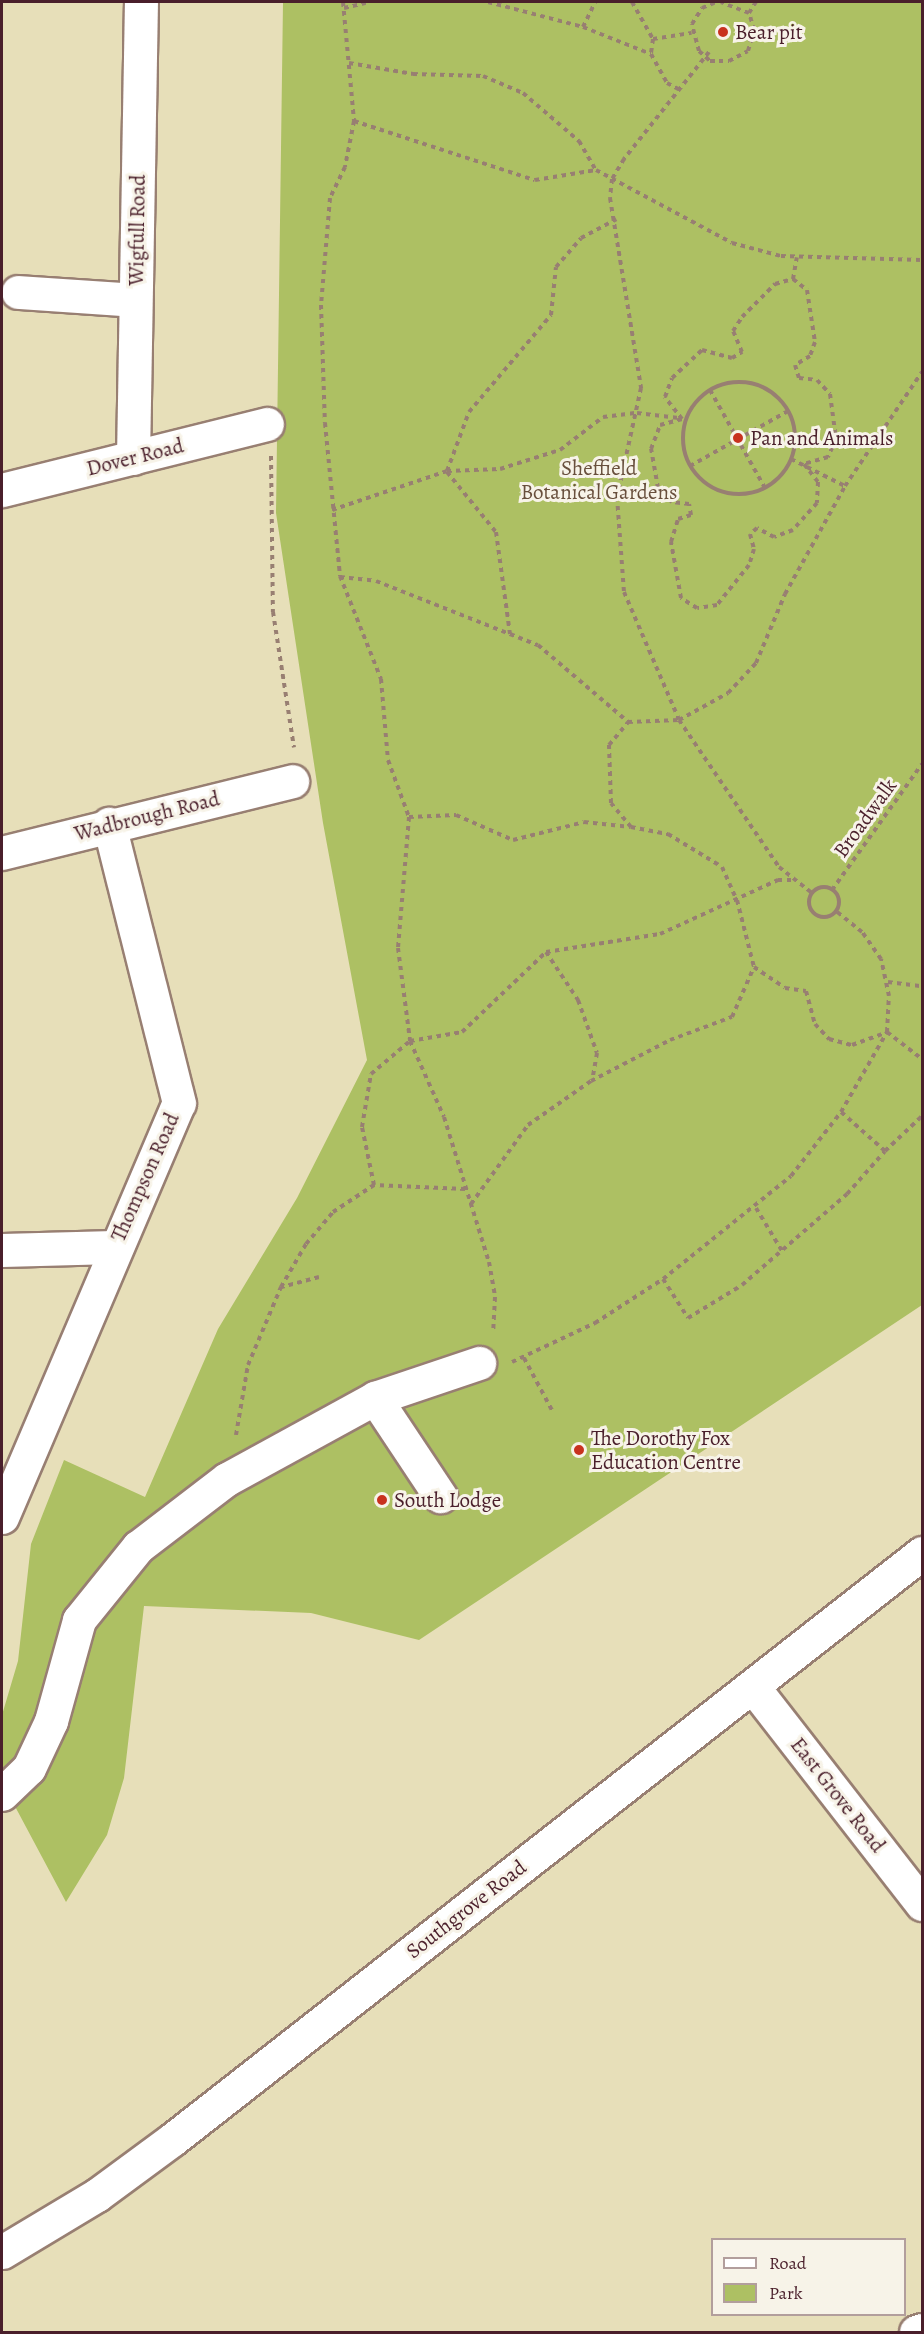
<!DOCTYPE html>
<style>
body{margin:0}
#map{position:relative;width:924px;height:2334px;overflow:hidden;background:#e7dfb9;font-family:Alegreya,serif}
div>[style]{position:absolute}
.green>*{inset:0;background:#adc063}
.path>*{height:4px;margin-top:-2px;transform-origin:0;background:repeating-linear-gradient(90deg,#987f72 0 4.5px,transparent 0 9px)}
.path>.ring{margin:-2px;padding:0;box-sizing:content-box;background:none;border:4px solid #987f72;border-radius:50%}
.roads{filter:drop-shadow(2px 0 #987f72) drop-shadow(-2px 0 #987f72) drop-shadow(0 2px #987f72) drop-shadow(0 -2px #987f72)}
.minor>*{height:33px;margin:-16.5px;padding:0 16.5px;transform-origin:16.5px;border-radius:16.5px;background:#fff}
.path-bridge>*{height:4px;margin-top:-2px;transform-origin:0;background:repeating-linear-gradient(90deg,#987f72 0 4.5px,transparent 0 9px)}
.dots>*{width:16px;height:16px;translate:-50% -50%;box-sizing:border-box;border:3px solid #f7f3e8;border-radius:50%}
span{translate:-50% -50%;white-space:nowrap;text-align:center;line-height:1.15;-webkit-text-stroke:6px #f7f3e8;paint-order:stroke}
.poi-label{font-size:21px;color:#4a1f2b}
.left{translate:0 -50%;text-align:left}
.street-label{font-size:21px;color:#4a1f2b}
.park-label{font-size:21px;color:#684f3c}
.frame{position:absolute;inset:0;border:3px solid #4a1f2b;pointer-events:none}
.legend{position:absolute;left:711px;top:2238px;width:195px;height:78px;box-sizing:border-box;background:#f7f3e8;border:2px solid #b29e9c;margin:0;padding:8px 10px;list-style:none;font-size:18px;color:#4a1f2b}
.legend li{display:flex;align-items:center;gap:12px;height:30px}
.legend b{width:30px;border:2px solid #b29e9c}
</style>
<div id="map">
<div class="green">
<div style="clip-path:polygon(283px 2px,922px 2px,922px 1305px,419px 1640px,311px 1613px,144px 1606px,124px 1778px,107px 1835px,66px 1902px,2px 1782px,2px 1715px,18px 1661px,31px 1544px,64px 1460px,145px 1497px,218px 1329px,297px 1198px,367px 1060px,323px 823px,276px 513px)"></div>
</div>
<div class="path">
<div style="left:343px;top:2px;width:120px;rotate:84.7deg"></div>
<div style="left:354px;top:121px;width:47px;rotate:101.1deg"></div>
<div style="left:345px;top:167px;width:34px;rotate:116deg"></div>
<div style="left:330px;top:198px;width:107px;rotate:94.8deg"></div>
<div style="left:321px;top:305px;width:118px;rotate:88.1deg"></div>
<div style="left:325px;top:423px;width:154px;rotate:84.4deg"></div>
<div style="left:340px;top:576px;width:111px;rotate:68.3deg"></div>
<div style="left:381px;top:679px;width:81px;rotate:85.1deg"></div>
<div style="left:388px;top:760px;width:61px;rotate:69.8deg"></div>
<div style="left:409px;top:817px;width:131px;rotate:94.8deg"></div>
<div style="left:398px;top:948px;width:94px;rotate:82.6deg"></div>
<div style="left:410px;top:1041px;width:83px;rotate:65.9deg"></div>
<div style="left:444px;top:1117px;width:152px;rotate:72.8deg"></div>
<div style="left:489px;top:1262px;width:36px;rotate:80deg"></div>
<div style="left:495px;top:1297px;width:35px;rotate:93deg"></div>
<div style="left:488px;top:2px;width:98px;rotate:14.7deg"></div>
<div style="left:583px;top:27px;width:73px;rotate:21.7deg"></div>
<div style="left:632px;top:2px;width:43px;rotate:60.4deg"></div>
<div style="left:653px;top:39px;width:39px;rotate:-9deg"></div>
<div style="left:344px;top:8px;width:26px;rotate:-13deg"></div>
<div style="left:749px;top:13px;width:13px;rotate:-58deg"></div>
<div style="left:583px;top:27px;width:28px;rotate:-64deg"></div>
<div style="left:653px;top:39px;width:15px;rotate:98deg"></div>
<div style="left:651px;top:54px;width:33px;rotate:61deg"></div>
<div style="left:667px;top:83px;width:17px;rotate:28deg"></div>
<div style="left:699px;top:51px;width:28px;rotate:-105deg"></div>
<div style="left:692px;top:24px;width:19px;rotate:-58deg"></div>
<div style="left:702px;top:8px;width:15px;rotate:-23deg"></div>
<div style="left:709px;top:52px;width:137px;rotate:128.5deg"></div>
<div style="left:624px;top:159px;width:23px;rotate:121deg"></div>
<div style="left:612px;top:179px;width:19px;rotate:96deg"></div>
<div style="left:610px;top:198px;width:193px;rotate:80.7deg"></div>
<div style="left:641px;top:388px;width:112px;rotate:102.4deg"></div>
<div style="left:617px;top:497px;width:95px;rotate:85.8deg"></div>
<div style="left:624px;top:592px;width:139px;rotate:66.7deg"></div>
<div style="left:679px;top:720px;width:56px;rotate:-28.9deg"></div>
<div style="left:728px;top:693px;width:41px;rotate:-47deg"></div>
<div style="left:756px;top:663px;width:75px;rotate:-67.2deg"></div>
<div style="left:785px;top:594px;width:124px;rotate:-60.9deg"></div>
<div style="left:845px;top:486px;width:138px;rotate:-56deg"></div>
<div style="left:710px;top:61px;width:19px"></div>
<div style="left:729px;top:61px;width:21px;rotate:-28deg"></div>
<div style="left:748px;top:51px;width:22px;rotate:-74deg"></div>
<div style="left:754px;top:30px;width:18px;rotate:-106deg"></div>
<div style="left:749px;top:13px;width:30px;rotate:-159deg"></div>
<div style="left:349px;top:63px;width:65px;rotate:9.8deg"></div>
<div style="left:413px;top:74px;width:70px;rotate:1.6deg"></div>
<div style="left:483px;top:76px;width:43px;rotate:23deg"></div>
<div style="left:523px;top:93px;width:74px;rotate:40.6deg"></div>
<div style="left:579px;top:141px;width:34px;rotate:60deg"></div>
<div style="left:354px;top:121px;width:190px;rotate:18.1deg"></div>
<div style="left:535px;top:180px;width:62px;rotate:-9.3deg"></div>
<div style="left:596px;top:170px;width:154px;rotate:28.2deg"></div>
<div style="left:732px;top:243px;width:51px;rotate:14.9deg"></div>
<div style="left:781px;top:256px;width:141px;rotate:1.6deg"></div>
<div style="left:793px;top:279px;width:18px;rotate:38deg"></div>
<div style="left:807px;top:290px;width:53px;rotate:81.3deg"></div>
<div style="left:815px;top:342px;width:15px;rotate:110deg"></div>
<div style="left:810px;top:356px;width:17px;rotate:149deg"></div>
<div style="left:795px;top:365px;width:14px;rotate:73deg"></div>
<div style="left:799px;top:378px;width:18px;rotate:6deg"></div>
<div style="left:817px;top:380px;width:19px;rotate:47deg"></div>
<div style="left:830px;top:394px;width:45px;rotate:82.4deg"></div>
<div style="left:836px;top:439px;width:20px;rotate:114deg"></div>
<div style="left:828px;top:457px;width:25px;rotate:164deg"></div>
<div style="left:804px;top:464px;width:23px;rotate:52deg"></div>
<div style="left:818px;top:482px;width:21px;rotate:93deg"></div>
<div style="left:817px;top:503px;width:36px;rotate:132deg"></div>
<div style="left:793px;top:530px;width:20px;rotate:160deg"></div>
<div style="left:774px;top:537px;width:19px;rotate:-152deg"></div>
<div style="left:757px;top:528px;width:9px;rotate:139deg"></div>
<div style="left:750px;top:534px;width:16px;rotate:75deg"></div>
<div style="left:754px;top:549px;width:17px;rotate:107deg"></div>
<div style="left:749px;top:565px;width:51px;rotate:128.7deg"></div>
<div style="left:717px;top:605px;width:20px;rotate:171deg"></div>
<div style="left:697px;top:608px;width:19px;rotate:-148deg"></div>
<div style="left:681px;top:598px;width:57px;rotate:-100.1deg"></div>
<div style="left:671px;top:542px;width:24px;rotate:-73deg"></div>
<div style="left:678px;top:519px;width:14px;rotate:-17deg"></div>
<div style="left:691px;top:515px;width:11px;rotate:-100deg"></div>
<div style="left:689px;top:504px;width:17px;rotate:-173deg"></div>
<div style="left:672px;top:502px;width:20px;rotate:-135deg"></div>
<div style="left:658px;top:488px;width:40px;rotate:-100deg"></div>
<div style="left:651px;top:449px;width:26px;rotate:-69deg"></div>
<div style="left:660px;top:425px;width:23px;rotate:-15deg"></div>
<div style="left:682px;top:419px;width:28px;rotate:-128deg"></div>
<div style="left:665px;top:397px;width:20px;rotate:-70deg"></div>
<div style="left:672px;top:378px;width:41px;rotate:-43deg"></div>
<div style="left:702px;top:350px;width:31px;rotate:15deg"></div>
<div style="left:732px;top:358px;width:12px;rotate:-31deg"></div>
<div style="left:742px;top:352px;width:23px;rotate:-113deg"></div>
<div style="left:733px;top:331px;width:17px;rotate:-57deg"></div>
<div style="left:742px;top:317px;width:47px;rotate:-45deg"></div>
<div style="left:775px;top:284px;width:19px;rotate:-16deg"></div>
<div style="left:793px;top:279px;width:22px;rotate:-80deg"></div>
<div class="ring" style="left:683px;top:382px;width:108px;height:108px"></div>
<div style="left:710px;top:390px;width:112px;rotate:60.7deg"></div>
<div style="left:271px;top:456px;width:156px;rotate:89.3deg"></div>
<div style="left:273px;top:612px;width:137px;rotate:81.2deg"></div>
<div style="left:791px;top:459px;width:60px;rotate:26.6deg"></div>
<div style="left:690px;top:466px;width:112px;rotate:-29.3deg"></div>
<div style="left:447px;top:471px;width:53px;rotate:-2.2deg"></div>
<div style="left:500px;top:469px;width:63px;rotate:-17.6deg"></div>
<div style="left:560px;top:450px;width:54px;rotate:-37.5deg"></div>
<div style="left:603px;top:417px;width:34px;rotate:-7deg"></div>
<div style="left:637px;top:413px;width:42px;rotate:6.8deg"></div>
<div style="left:447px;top:472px;width:77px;rotate:50.8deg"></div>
<div style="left:496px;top:532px;width:103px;rotate:82.2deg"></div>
<div style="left:332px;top:510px;width:121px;rotate:-18.7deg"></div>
<div style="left:447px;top:471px;width:63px;rotate:-69.6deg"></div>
<div style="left:469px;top:412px;width:127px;rotate:-49.8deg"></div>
<div style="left:551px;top:315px;width:48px;rotate:-84.1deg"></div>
<div style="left:556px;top:267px;width:38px;rotate:-49deg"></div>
<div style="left:581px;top:238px;width:40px;rotate:-28deg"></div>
<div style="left:340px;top:577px;width:36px;rotate:6deg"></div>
<div style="left:376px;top:581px;width:174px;rotate:21.6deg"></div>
<div style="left:538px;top:645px;width:118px;rotate:40.5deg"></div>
<div style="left:409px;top:817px;width:47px;rotate:-2.4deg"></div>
<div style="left:456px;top:815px;width:62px;rotate:23.7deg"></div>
<div style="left:513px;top:840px;width:73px;rotate:-14.2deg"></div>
<div style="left:584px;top:822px;width:47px;rotate:6.1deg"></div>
<div style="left:631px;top:827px;width:31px;rotate:-130deg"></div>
<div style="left:611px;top:803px;width:58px;rotate:-92deg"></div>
<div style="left:609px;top:745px;width:30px;rotate:-50deg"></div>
<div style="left:628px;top:722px;width:51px;rotate:-2.2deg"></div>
<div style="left:679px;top:720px;width:178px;rotate:55.8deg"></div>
<div style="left:779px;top:867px;width:42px;rotate:38.2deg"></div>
<div style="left:631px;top:827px;width:38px;rotate:11deg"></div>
<div style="left:668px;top:834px;width:63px;rotate:31.4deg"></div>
<div style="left:722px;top:867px;width:36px;rotate:66deg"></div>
<div style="left:737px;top:900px;width:69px;rotate:75.8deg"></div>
<div style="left:754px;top:967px;width:37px;rotate:34deg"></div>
<div style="left:785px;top:988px;width:21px;rotate:8deg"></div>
<div style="left:806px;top:991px;width:34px;rotate:75deg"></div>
<div style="left:815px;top:1024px;width:21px;rotate:47deg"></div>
<div style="left:829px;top:1039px;width:24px;rotate:15deg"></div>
<div style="left:852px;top:1045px;width:37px;rotate:-20deg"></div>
<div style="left:887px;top:1032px;width:44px;rotate:37.6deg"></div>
<div class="ring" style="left:809px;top:887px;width:26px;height:26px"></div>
<div style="left:832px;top:890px;width:155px;rotate:-54.5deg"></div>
<div style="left:546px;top:952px;width:58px;rotate:56.3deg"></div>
<div style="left:578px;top:1000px;width:56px;rotate:70.3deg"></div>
<div style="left:597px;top:1053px;width:27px;rotate:100deg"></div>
<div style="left:888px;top:982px;width:34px;rotate:7deg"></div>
<div style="left:885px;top:1151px;width:51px;rotate:-43.4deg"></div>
<div style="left:465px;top:1189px;width:91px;rotate:-177.5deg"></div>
<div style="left:374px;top:1185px;width:59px;rotate:-101.7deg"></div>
<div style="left:362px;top:1127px;width:54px;rotate:-80.4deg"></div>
<div style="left:371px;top:1074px;width:51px;rotate:-40.2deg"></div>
<div style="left:410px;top:1041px;width:53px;rotate:-9.8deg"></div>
<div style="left:462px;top:1032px;width:116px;rotate:-43.6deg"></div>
<div style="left:546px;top:952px;width:115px;rotate:-9deg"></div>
<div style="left:660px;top:934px;width:130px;rotate:-24.6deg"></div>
<div style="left:778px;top:880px;width:13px"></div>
<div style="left:471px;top:1204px;width:97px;rotate:-54.2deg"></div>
<div style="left:528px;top:1125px;width:77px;rotate:-34.9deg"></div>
<div style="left:591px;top:1081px;width:89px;rotate:-27.4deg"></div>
<div style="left:670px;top:1040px;width:66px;rotate:-20.4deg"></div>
<div style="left:732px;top:1017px;width:55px;rotate:-66.3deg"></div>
<div style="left:756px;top:1208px;width:50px;rotate:58.8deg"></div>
<div style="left:319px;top:1277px;width:39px;rotate:165deg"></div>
<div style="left:281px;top:1287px;width:50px;rotate:-59.8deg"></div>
<div style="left:306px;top:1244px;width:42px;rotate:-49.8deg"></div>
<div style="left:333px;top:1212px;width:49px;rotate:-33.4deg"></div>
<div style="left:663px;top:1279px;width:46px;rotate:57.3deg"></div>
<div style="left:688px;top:1318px;width:63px;rotate:-31.4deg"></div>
<div style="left:742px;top:1285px;width:139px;rotate:-40.9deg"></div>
<div style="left:847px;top:1194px;width:57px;rotate:-48.5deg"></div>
<div style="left:885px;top:1151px;width:59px;rotate:-138.4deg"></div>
<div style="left:524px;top:1358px;width:61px;rotate:61.8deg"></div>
<div style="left:512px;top:1362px;width:92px;rotate:-25.2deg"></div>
<div style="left:595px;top:1323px;width:81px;rotate:-32.9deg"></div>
<div style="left:663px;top:1279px;width:164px;rotate:-38.8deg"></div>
<div style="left:791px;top:1176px;width:81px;rotate:-52deg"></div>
<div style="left:841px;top:1112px;width:92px;rotate:-60.1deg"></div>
<div style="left:887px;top:1032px;width:36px;rotate:-87deg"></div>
<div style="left:889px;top:996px;width:38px;rotate:-102deg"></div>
<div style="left:881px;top:959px;width:33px;rotate:-125deg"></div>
<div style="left:862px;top:932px;width:33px;rotate:-141deg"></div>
<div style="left:236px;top:1435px;width:71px;rotate:-80.3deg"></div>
<div style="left:248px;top:1365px;width:85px;rotate:-67.1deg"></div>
</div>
<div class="roads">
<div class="minor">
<div style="left:18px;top:292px;width:117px;rotate:3.9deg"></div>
<div style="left:133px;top:458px;width:456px;rotate:-89deg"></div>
<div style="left:2px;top:490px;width:273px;rotate:-14deg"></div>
<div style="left:2px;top:853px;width:299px;rotate:-13.9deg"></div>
<div style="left:2px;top:1250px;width:112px;rotate:-1.5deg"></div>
<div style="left:375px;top:1398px;width:118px;rotate:56.4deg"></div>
<div style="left:2px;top:1517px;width:450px;rotate:-66.9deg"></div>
<div style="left:179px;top:1103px;width:288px;rotate:-104.1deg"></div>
<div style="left:753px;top:1687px;width:275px;rotate:52.1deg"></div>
<div style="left:2px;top:1794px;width:37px;rotate:-44deg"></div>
<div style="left:29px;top:1768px;width:52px;rotate:-64.9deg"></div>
<div style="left:51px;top:1721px;width:105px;rotate:-74.5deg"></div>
<div style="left:79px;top:1620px;width:94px;rotate:-51.1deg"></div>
<div style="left:138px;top:1547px;width:112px;rotate:-37.4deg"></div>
<div style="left:227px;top:1479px;width:169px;rotate:-28.7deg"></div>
<div style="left:375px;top:1398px;width:110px;rotate:-18.6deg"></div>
<div style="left:2px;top:2252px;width:111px;rotate:-31deg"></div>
<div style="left:97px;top:2195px;width:94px;rotate:-36.4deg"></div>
<div style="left:173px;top:2139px;width:951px;rotate:-38.04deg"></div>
<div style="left:916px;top:2332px;width:6px;rotate:-18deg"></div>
</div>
</div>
<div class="path-bridge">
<div style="left:699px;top:51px;width:15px;rotate:42deg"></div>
</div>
<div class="dots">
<div style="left:723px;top:32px;background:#c8321e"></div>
<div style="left:738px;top:438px;background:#c8321e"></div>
<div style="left:579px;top:1450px;background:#c8321e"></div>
<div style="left:382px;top:1500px;background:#c8321e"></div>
</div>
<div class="poi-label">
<span class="left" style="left:735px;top:32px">Bear pit</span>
<span class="left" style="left:750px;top:438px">Pan and Animals</span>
<span class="left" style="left:591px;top:1450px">The Dorothy Fox<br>Education Centre</span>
<span class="left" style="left:394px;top:1500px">South Lodge</span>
</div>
<div class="street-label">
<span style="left:137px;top:230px;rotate:-89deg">Wigfull Road</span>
<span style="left:135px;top:457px;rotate:-14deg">Dover Road</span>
<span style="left:147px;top:816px;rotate:-14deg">Wadbrough Road</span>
<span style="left:865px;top:818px;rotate:-54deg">Broadwalk</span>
<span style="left:145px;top:1177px;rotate:-66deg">Thompson Road</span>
<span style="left:838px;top:1795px;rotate:52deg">East Grove Road</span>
<span style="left:466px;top:1909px;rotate:-38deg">Southgrove Road</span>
</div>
<div class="park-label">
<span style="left:599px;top:480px">Sheffield<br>Botanical Gardens</span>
</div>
<div class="frame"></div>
<ul class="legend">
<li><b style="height:8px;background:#fff"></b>Road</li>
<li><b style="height:16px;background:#adc063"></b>Park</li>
</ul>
</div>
